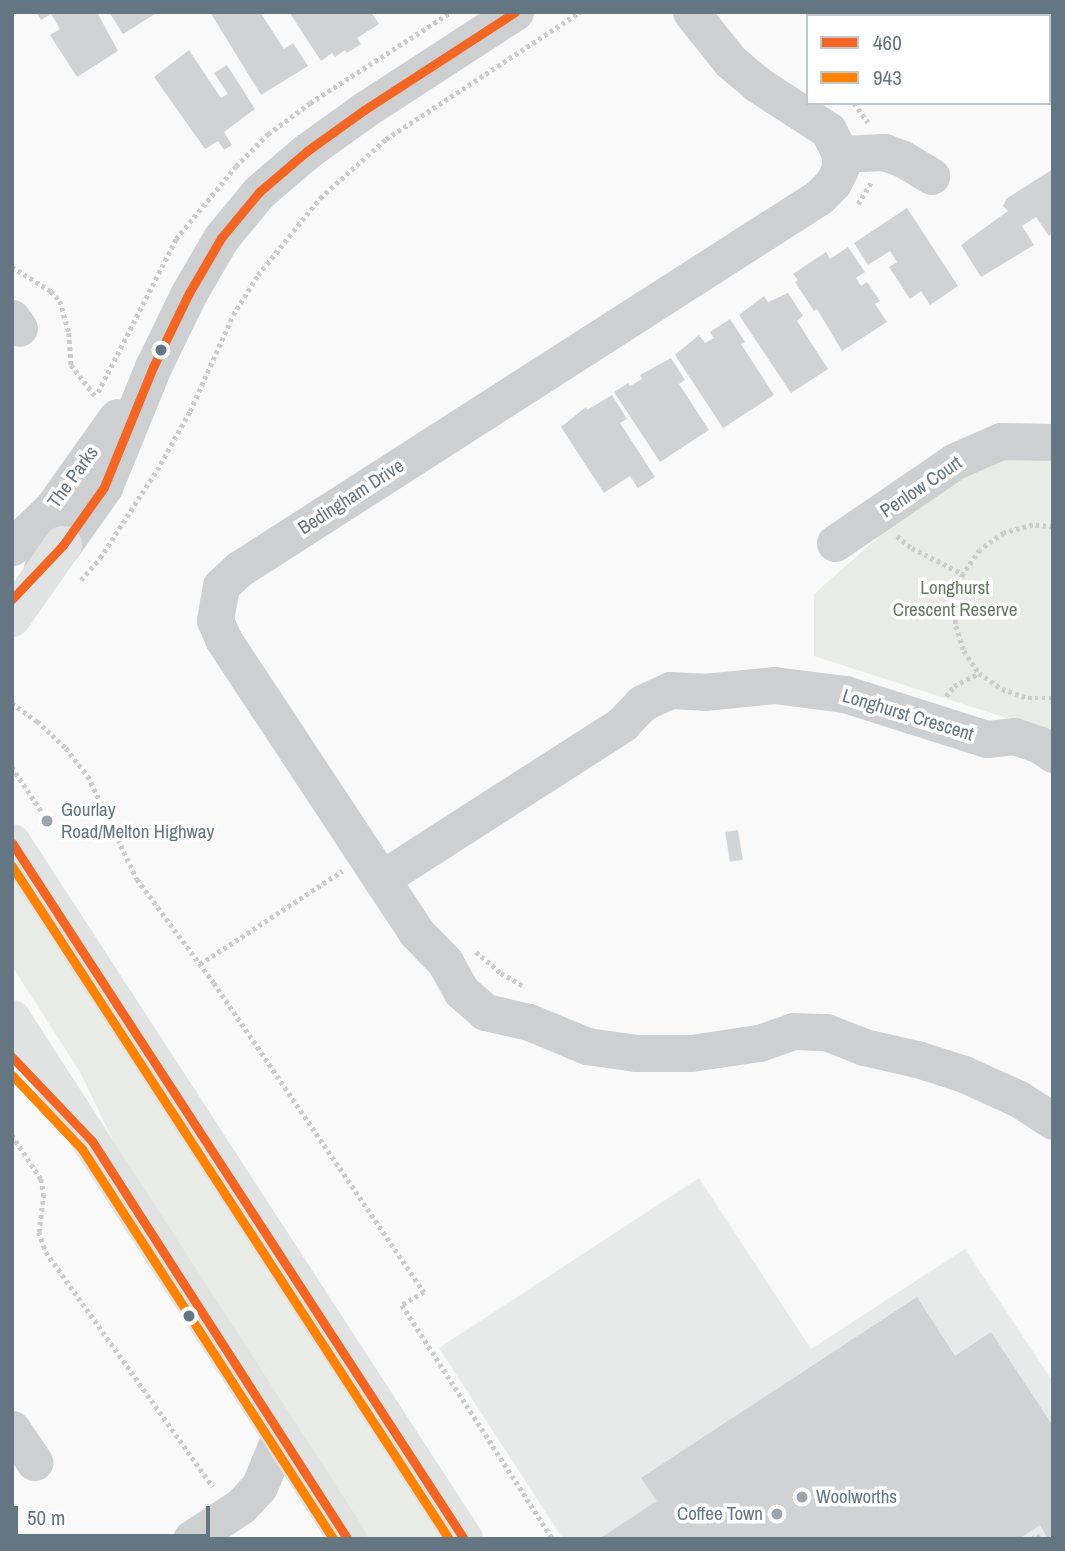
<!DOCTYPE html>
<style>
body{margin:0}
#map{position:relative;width:1065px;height:1551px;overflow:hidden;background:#f9f9f9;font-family:"Archivo Narrow",sans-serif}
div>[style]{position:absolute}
.built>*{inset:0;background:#e8e9e9}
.green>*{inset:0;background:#e8ebe6}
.water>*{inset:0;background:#ced6d9;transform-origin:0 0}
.building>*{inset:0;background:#d0d2d3}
.path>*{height:4.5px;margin-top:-2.25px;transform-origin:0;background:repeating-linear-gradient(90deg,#cbcccd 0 3.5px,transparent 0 7px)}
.minor>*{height:37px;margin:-18.5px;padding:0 18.5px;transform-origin:18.5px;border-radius:18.5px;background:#cecfd0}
.highway>*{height:38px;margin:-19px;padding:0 19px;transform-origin:19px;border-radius:19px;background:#e1e2e2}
.bus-1>*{height:9px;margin:-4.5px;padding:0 4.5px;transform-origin:4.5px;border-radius:4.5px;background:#f26522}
.bus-2>*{height:9px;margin:-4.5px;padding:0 4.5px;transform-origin:4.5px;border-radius:4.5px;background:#ff8200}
.dots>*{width:19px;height:19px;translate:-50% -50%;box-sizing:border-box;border:4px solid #fff;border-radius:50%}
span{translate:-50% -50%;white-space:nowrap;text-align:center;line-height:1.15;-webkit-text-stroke:7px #fff;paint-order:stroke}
.street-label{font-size:19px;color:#657683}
.park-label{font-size:19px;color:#687a64}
.poi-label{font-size:19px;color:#657683}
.left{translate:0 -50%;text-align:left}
.right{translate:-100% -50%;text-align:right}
.frame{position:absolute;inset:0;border:14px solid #657683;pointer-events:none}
.legend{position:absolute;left:806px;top:14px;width:245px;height:91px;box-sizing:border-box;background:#fff;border:2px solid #c1c8cd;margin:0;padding:9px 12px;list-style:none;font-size:21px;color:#657683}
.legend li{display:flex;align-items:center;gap:14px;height:35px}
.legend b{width:35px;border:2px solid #c1c8cd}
.scale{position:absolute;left:14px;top:1506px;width:196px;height:32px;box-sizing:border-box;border:4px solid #657683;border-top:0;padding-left:9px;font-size:21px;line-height:24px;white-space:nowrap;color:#657683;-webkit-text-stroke:5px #fff;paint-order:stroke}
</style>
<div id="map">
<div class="built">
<div style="clip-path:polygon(699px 1178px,811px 1349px,965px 1249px,1053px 1382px,1053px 1539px,563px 1539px,439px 1348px)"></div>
</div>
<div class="green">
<div style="clip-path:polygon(1012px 457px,1053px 458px,1053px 733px,814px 656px,814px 594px,907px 512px,972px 471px)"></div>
<div style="clip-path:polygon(12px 871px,445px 1539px,366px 1539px,123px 1161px,80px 1072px,12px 966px)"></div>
</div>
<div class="water">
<div style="left:738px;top:830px;width:30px;height:13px;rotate:81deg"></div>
</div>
<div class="building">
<div style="clip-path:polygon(36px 12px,98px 14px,118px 51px,77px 77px,50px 35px,60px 29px,51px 14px,41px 20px)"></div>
<div style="clip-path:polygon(109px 12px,158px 12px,123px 34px)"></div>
<div style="clip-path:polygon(210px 12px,260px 12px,284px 49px,293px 43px,308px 66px,261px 95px)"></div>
<div style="clip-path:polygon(289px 12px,371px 12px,379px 24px,357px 38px,361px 44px,347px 53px,345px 50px,335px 57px,332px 53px,321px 61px)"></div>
<div style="clip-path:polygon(189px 50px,221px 98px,228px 94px,214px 73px,227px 65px,255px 109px,224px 132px,232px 145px,224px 150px,218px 141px,205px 149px,154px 77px)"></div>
<div style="clip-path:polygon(1053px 169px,1053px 233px,1049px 236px,1036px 217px,1022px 226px,1034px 245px,981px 277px,961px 245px,1008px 211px,1003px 206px,1006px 199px)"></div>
<div style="clip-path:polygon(907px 208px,958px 286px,930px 305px,921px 291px,910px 299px,889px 267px,897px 262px,890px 251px,868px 265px,854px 243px)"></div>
<div style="clip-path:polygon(848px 247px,865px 272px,856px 278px,861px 286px,867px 282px,880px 301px,875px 304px,887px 322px,842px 351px,817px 309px,814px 311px,795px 282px,798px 280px,793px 274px,826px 252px,830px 259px)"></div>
<div style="clip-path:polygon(788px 293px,803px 316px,797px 321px,828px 369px,791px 393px,739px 315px,764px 296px,768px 302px)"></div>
<div style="clip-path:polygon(730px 319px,745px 342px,741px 344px,774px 395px,723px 428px,675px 355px,699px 335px,705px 343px,714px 338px,710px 332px)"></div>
<div style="clip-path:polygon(671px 358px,685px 380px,679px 384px,709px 430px,660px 462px,614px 392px,628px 383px,630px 386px,642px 379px,640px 375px)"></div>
<div style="clip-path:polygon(612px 395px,627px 419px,620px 423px,655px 477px,638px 488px,630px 476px,604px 493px,561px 427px,586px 407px,587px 410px)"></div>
<div style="clip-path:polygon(917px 1297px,955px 1356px,991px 1332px,1053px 1426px,1053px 1539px,1048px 1539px,1040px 1525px,1019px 1539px,599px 1539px,657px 1501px,641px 1478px)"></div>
</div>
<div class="path">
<div style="left:854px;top:103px;width:24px;rotate:54deg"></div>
<div style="left:858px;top:204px;width:26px;rotate:-59deg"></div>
<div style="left:12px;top:267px;width:46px;rotate:31.6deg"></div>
<div style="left:51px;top:291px;width:13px;rotate:48deg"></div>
<div style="left:60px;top:301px;width:33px;rotate:74deg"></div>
<div style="left:69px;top:333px;width:32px;rotate:86deg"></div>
<div style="left:71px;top:365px;width:39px;rotate:52deg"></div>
<div style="left:98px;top:392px;width:172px;rotate:-63deg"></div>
<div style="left:176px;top:239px;width:94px;rotate:-50.6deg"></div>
<div style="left:236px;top:166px;width:45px;rotate:-45deg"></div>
<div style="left:268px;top:134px;width:52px;rotate:-36.4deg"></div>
<div style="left:310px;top:103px;width:168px;rotate:-32.8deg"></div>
<div style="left:1053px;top:527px;width:20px;rotate:-174deg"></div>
<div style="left:1033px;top:525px;width:30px;rotate:165deg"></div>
<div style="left:1004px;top:533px;width:29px;rotate:145deg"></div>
<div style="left:980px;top:550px;width:29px;rotate:125deg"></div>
<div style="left:963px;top:574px;width:26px;rotate:108deg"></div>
<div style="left:955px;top:599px;width:27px;rotate:88deg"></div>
<div style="left:956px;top:626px;width:26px;rotate:72deg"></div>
<div style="left:964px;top:651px;width:27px;rotate:56deg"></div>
<div style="left:979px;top:673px;width:28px;rotate:35deg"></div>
<div style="left:1002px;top:689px;width:28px;rotate:19deg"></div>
<div style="left:1028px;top:698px;width:25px"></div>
<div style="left:897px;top:536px;width:19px;rotate:39deg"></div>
<div style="left:912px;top:548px;width:57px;rotate:27deg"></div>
<div style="left:81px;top:580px;width:29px;rotate:-49deg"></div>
<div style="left:100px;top:558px;width:105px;rotate:-57.1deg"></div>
<div style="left:157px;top:470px;width:68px;rotate:-60.8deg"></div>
<div style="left:190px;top:411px;width:105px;rotate:-65.9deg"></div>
<div style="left:233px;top:315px;width:47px;rotate:-58deg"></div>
<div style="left:258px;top:275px;width:99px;rotate:-51.2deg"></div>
<div style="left:320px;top:198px;width:89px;rotate:-41.8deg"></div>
<div style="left:386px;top:139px;width:232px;rotate:-33.2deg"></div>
<div style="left:946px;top:696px;width:13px;rotate:-51deg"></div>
<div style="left:954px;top:686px;width:28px;rotate:-27deg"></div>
<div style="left:12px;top:703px;width:31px;rotate:36deg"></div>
<div style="left:37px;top:721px;width:40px;rotate:43deg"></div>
<div style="left:66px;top:748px;width:36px;rotate:52deg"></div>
<div style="left:88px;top:776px;width:114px;rotate:64.6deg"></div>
<div style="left:137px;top:879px;width:129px;rotate:53.5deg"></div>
<div style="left:214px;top:983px;width:374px;rotate:55.8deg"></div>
<div style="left:424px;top:1292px;width:26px;rotate:149deg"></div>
<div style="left:402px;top:1305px;width:278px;rotate:57.2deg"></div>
<div style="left:12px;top:767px;width:54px;rotate:56.3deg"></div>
<div style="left:476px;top:952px;width:33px;rotate:40deg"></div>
<div style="left:501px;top:973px;width:28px;rotate:30deg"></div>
<div style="left:200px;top:964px;width:170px;rotate:-33.2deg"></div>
<div style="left:12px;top:1135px;width:53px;rotate:56.6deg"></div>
<div style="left:41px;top:1179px;width:15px;rotate:79deg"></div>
<div style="left:44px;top:1194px;width:38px;rotate:97deg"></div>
<div style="left:39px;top:1232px;width:21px;rotate:71deg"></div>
<div style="left:46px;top:1252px;width:288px;rotate:54.6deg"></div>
<div style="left:1032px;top:1539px;width:6px;rotate:-39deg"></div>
<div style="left:1037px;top:1535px;width:5px;rotate:53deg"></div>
</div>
<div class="minor">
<div style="left:691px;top:12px;width:63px;rotate:51.5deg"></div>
<div style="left:730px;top:61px;width:35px;rotate:40deg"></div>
<div style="left:757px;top:84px;width:85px;rotate:32.9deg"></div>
<div style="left:828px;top:130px;width:27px;rotate:63deg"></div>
<div style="left:840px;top:154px;width:15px;rotate:90deg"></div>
<div style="left:840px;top:169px;width:16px;rotate:117deg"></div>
<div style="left:833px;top:183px;width:20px;rotate:135deg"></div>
<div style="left:819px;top:197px;width:689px;rotate:147.32deg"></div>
<div style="left:239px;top:569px;width:25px;rotate:137deg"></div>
<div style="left:221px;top:586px;width:35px;rotate:100deg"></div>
<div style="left:215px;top:620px;width:21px;rotate:67deg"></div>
<div style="left:223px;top:639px;width:351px;rotate:56.6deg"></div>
<div style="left:416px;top:932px;width:42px;rotate:46deg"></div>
<div style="left:445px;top:962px;width:33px;rotate:61deg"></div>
<div style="left:461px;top:991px;width:32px;rotate:41deg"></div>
<div style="left:485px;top:1012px;width:45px;rotate:12.8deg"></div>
<div style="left:529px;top:1022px;width:63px;rotate:22.5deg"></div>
<div style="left:587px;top:1046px;width:49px;rotate:8.1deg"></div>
<div style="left:636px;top:1053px;width:55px"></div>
<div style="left:691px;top:1053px;width:69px;rotate:-8.4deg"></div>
<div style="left:759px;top:1043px;width:36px;rotate:-19deg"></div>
<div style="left:793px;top:1031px;width:33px;rotate:2deg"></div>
<div style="left:826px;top:1032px;width:41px;rotate:21.5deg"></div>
<div style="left:864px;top:1047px;width:54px;rotate:12.8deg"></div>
<div style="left:917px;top:1059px;width:49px;rotate:17.7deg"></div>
<div style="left:964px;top:1074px;width:60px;rotate:24.4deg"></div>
<div style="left:1019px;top:1099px;width:40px;rotate:32.9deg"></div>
<div style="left:840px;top:154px;width:44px;rotate:-2.6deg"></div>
<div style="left:884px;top:152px;width:20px;rotate:20deg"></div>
<div style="left:903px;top:159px;width:33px;rotate:31deg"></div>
<div style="left:12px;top:318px;width:12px;rotate:55deg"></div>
<div style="left:835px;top:543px;width:145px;rotate:-34.3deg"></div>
<div style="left:955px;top:461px;width:50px;rotate:-23.5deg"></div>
<div style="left:1001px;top:441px;width:52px;rotate:1.1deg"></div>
<div style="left:12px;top:547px;width:57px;rotate:-44.3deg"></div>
<div style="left:53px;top:507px;width:110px;rotate:-54.6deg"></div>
<div style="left:42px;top:568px;width:31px;rotate:-48deg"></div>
<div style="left:63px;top:545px;width:71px;rotate:-54.7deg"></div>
<div style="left:104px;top:487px;width:130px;rotate:-67.8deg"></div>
<div style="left:153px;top:367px;width:82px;rotate:-64.1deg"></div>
<div style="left:189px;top:293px;width:64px;rotate:-59.8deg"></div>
<div style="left:221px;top:238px;width:60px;rotate:-50.4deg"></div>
<div style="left:259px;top:192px;width:63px;rotate:-40.5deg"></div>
<div style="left:307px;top:151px;width:70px;rotate:-35.7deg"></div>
<div style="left:364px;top:110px;width:180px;rotate:-33deg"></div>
<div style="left:381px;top:879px;width:287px;rotate:-32.7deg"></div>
<div style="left:622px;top:724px;width:29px;rotate:-46deg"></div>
<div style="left:642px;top:703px;width:31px;rotate:-25deg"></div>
<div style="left:670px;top:690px;width:34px;rotate:3deg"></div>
<div style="left:704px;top:692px;width:70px;rotate:-5.7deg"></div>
<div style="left:774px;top:685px;width:72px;rotate:7.2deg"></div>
<div style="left:845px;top:694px;width:149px;rotate:17.6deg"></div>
<div style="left:987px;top:739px;width:27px;rotate:-6deg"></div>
<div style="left:1014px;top:736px;width:28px;rotate:19deg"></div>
<div style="left:1040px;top:745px;width:16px;rotate:35deg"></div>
<div style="left:12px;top:1429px;width:40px;rotate:56deg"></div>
<div style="left:191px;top:1539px;width:60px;rotate:-33.4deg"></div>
<div style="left:241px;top:1506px;width:26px;rotate:-47deg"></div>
<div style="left:259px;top:1487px;width:57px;rotate:-67.5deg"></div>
</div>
<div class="highway">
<div style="left:12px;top:618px;width:89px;rotate:-55.1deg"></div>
<div style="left:12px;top:843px;width:830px;rotate:57deg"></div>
<div style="left:12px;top:1019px;width:619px;rotate:57.13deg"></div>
</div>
<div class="bus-1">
<div style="left:12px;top:599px;width:74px;rotate:-46.6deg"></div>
<div style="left:63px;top:545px;width:71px;rotate:-54.7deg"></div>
<div style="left:104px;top:487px;width:130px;rotate:-67.8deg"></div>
<div style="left:153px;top:367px;width:82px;rotate:-64.1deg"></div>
<div style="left:189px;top:293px;width:64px;rotate:-59.8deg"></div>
<div style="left:221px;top:238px;width:60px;rotate:-50.4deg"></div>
<div style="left:259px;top:192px;width:63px;rotate:-40.5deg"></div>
<div style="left:307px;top:151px;width:70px;rotate:-35.7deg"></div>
<div style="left:364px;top:110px;width:180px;rotate:-33deg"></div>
<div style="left:12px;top:843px;width:830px;rotate:57deg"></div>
<div style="left:12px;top:1057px;width:116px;rotate:46.4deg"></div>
<div style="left:92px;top:1141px;width:473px;rotate:57.3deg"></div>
</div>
<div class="bus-2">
<div style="left:12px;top:866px;width:802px;rotate:57deg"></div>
<div style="left:12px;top:1075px;width:102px;rotate:46.6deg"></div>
<div style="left:82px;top:1149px;width:464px;rotate:57.2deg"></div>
</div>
<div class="dots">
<div style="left:161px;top:350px;background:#657683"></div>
<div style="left:47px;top:821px;background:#99a4ac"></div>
<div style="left:189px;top:1316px;background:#657683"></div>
<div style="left:802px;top:1497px;background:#99a4ac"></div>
<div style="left:777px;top:1514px;background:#99a4ac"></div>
</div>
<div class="street-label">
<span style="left:73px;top:477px;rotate:-54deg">The Parks</span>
<span style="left:921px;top:487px;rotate:-34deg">Penlow Court</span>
<span style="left:351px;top:497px;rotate:-33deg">Bedingham Drive</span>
<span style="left:908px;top:715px;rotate:17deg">Longhurst Crescent</span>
</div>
<div class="park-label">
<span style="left:955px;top:599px">Longhurst<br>Crescent Reserve</span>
</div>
<div class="poi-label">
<span class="left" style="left:61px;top:821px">Gourlay<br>Road/Melton Highway</span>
<span class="left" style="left:816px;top:1497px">Woolworths</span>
<span class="right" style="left:763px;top:1514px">Coffee Town</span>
</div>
<div class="frame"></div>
<ul class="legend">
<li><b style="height:9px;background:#f26522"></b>460</li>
<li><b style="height:9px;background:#ff8200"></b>943</li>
</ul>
<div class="scale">50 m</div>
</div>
